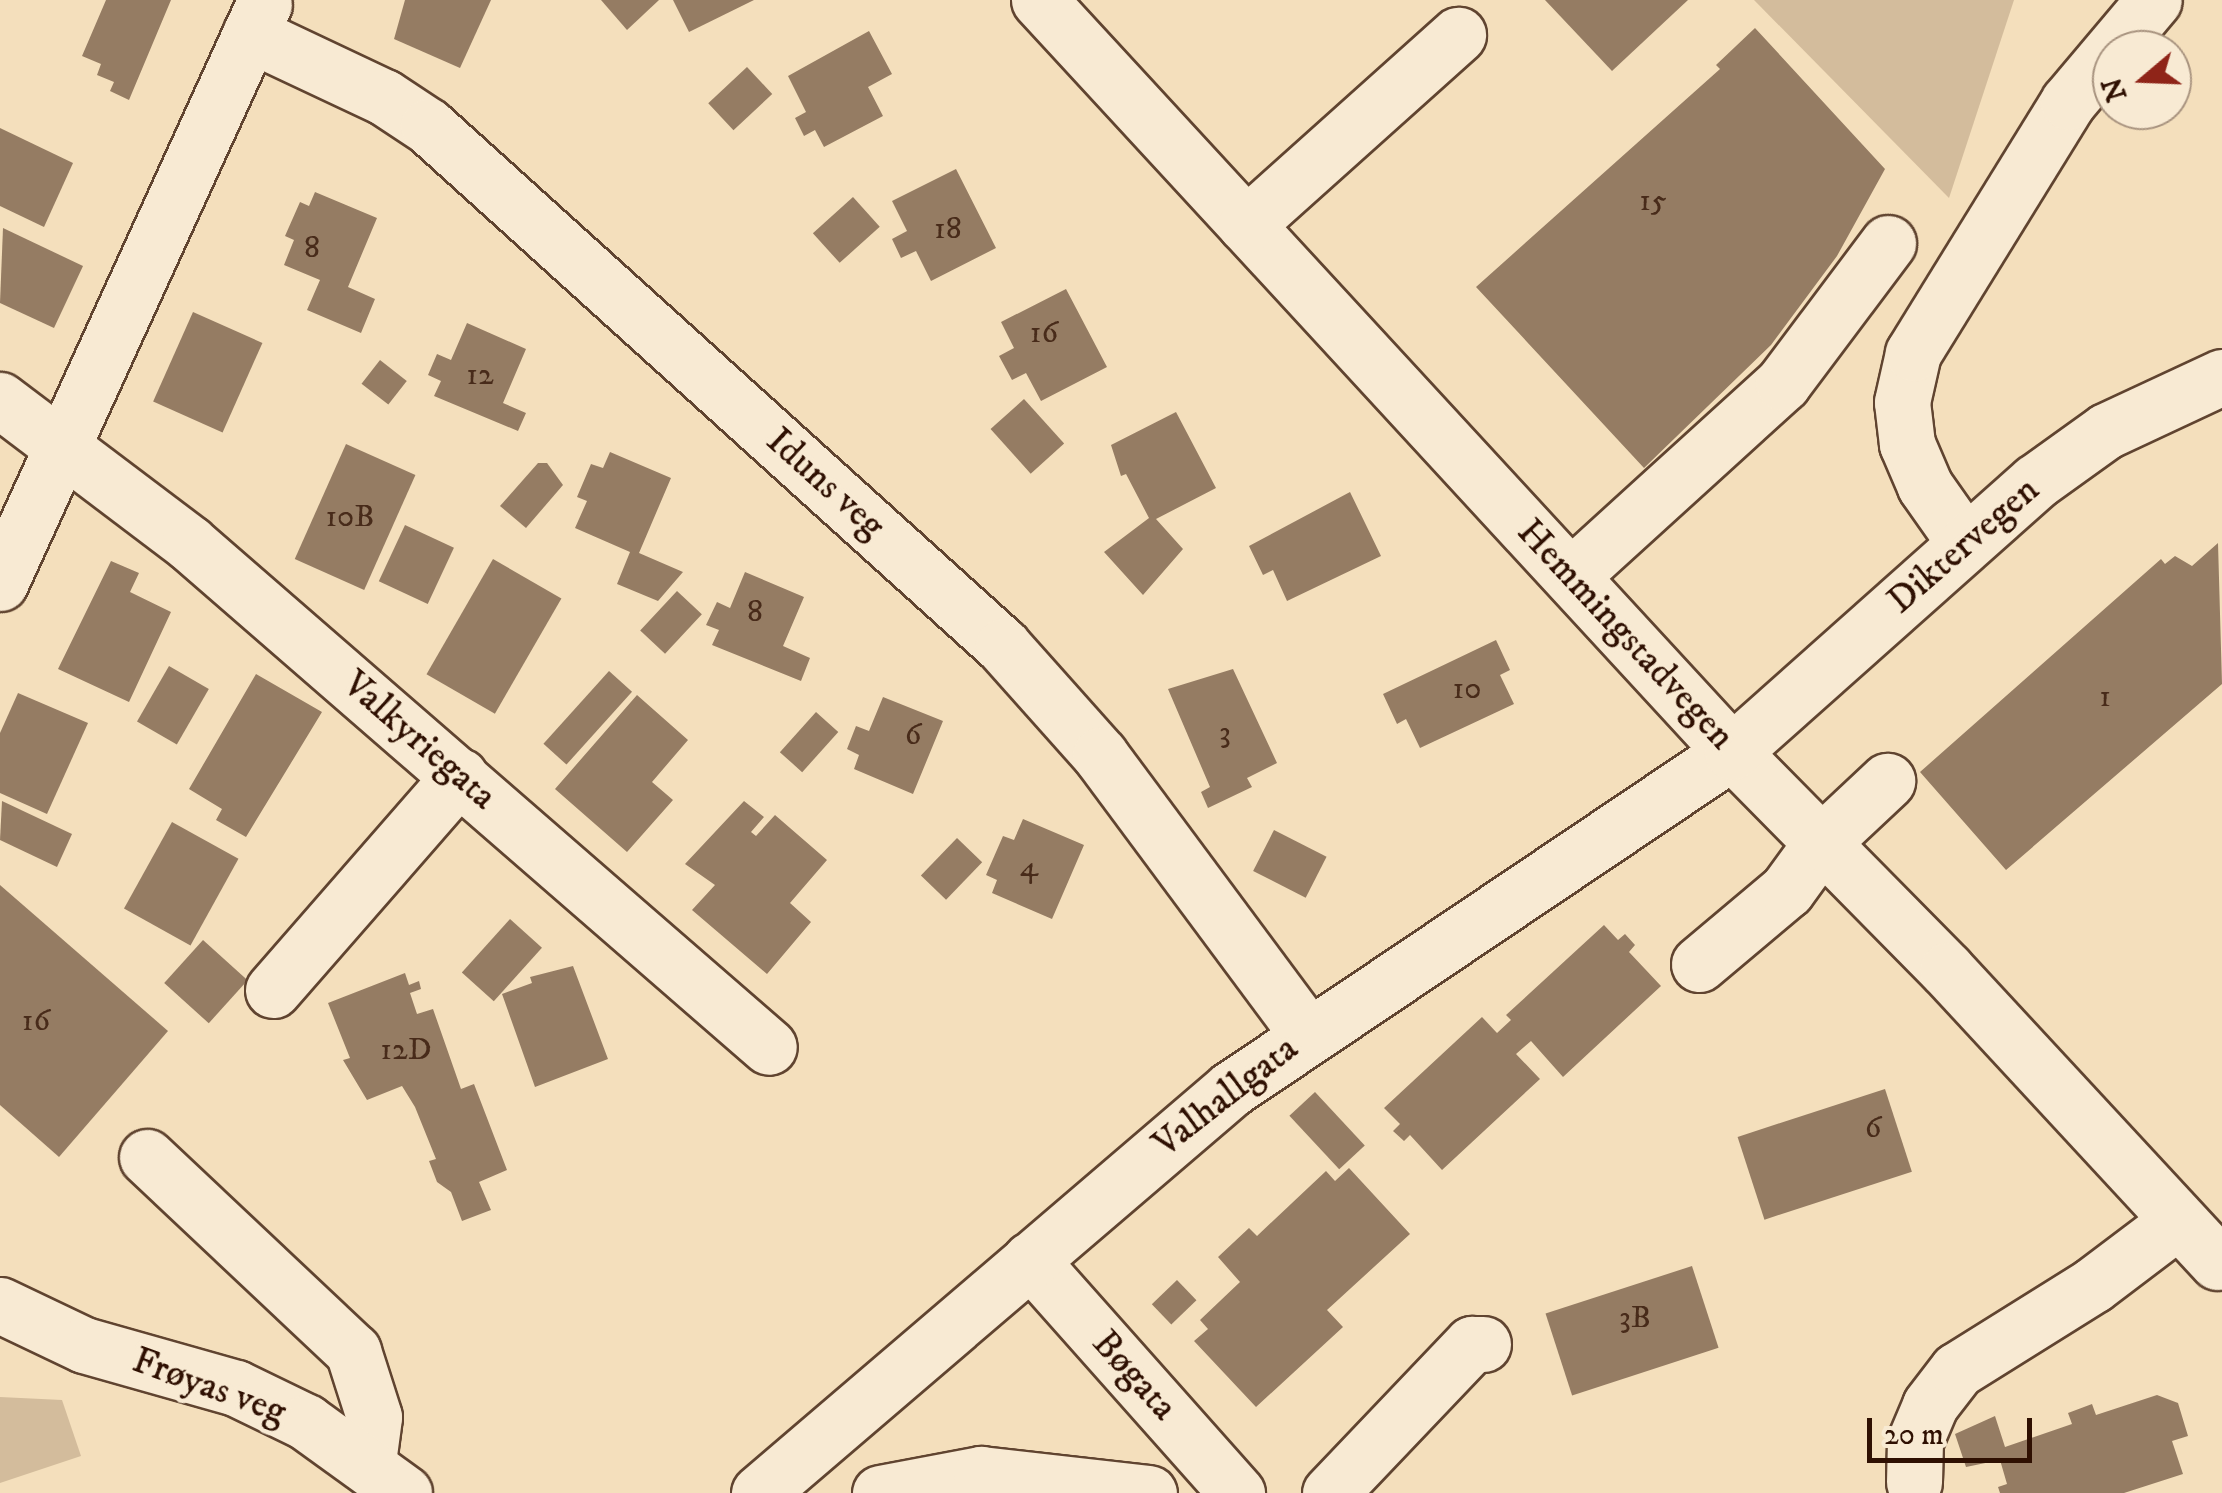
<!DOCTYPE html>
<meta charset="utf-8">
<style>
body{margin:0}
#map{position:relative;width:2222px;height:1493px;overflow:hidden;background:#f4dfbc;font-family:"IM FELL DW Pica",serif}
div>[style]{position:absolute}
.green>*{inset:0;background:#d3bc9c}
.building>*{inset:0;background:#957c63;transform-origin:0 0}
.roads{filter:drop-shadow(2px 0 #604430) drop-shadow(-2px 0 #604430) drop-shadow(0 2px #604430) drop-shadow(0 -2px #604430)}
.minor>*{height:55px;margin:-27.5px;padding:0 27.5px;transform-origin:27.5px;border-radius:27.5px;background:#f8ead3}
span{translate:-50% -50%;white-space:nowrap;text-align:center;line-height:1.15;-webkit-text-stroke:9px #f8ead3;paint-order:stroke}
.number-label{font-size:32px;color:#482b1a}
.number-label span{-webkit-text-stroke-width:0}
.street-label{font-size:38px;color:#2f1002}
.north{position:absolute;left:2092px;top:30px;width:100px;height:100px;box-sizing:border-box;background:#f8ead3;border:2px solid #a8937f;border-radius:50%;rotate:251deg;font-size:28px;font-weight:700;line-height:40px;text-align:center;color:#2f1002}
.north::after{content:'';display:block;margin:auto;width:35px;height:45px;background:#8f2418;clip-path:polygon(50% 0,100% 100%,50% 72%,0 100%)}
.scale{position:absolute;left:1867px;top:1418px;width:165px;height:45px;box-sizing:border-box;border:5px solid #2f1002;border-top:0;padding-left:12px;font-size:30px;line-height:35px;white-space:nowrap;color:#2f1002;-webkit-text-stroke:8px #f8ead3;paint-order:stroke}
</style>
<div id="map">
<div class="green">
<div style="clip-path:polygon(1754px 0,2014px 0,1949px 198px)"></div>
<div style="clip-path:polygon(0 1397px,62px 1400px,81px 1456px,0 1483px)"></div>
</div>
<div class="building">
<div style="clip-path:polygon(106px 0,171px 0,129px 100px,110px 91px,114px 82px,97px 75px,101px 64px,82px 56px)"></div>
<div style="clip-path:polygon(405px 0,491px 0,460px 68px,394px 39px)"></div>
<div style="clip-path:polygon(601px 0,659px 0,627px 30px)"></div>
<div style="clip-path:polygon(673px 0,754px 0,689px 32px)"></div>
<div style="clip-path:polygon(1545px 0,1688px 0,1612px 71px)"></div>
<div style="clip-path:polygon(1755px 28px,1885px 169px,1837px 256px,1771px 345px,1644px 468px,1476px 287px,1720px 69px,1716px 65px)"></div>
<div style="clip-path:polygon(869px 31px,892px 74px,868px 87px,883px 116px,824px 147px,815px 130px,804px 136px,795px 118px,806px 112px,788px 76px)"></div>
<div style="left:747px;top:67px;width:37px;height:53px;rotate:47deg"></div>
<div style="clip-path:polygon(0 128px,73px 163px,44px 227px,0 206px)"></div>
<div style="clip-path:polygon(956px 169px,996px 248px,931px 281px,916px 251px,901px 258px,892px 239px,907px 231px,892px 201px)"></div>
<div style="clip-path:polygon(315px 192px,377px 218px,348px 287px,375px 299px,361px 333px,307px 310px,320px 280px,284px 265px,294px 240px,285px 236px,300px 202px,309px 206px)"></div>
<div style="left:853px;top:197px;width:40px;height:54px;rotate:48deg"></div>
<div style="clip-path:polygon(3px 228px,83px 266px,54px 328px,0 303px)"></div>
<div style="clip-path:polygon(1066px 289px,1107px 367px,1041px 401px,1026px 373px,1012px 380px,999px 356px,1014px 348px,1001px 322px)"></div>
<div style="left:193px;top:312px;width:76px;height:98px;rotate:24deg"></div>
<div style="clip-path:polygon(467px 323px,526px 349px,503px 403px,526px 413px,518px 431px,434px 396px,441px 381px,428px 375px,437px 354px,451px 360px)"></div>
<div style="left:380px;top:360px;width:34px;height:30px;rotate:38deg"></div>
<div style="left:1024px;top:399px;width:60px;height:45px;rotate:48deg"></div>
<div style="clip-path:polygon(1176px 412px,1216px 488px,1156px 519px,1183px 549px,1143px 595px,1104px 552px,1149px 518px,1126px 474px,1121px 476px,1111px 445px)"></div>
<div style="left:346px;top:444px;width:76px;height:126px;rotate:24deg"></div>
<div style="clip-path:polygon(610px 452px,671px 478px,639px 553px,683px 572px,658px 601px,617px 584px,630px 552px,575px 528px,587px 501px,577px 497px,591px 464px,603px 468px)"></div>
<div style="clip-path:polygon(538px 463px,547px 463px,563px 485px,526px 528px,500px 506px)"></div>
<div style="clip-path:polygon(1350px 492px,1381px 556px,1287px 601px,1273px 570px,1263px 575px,1249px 546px)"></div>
<div style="left:405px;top:525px;width:54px;height:62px;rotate:25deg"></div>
<div style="clip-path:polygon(2218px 543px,2222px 684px,2006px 870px,1920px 772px,2161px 559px,2165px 564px,2175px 556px,2192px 566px)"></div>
<div style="left:493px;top:559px;width:79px;height:133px;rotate:30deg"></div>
<div style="clip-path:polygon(111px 561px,139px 573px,130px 592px,171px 612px,129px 702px,58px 669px)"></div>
<div style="clip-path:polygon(745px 572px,804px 597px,783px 646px,810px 658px,801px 681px,712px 645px,719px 630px,706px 625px,717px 602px,730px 608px)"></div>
<div style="left:677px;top:591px;width:34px;height:54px;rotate:43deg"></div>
<div style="clip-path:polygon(1496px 640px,1510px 670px,1500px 675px,1514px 704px,1420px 748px,1406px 719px,1397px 724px,1383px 694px)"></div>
<div style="left:169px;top:666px;width:46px;height:64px;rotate:30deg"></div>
<div style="clip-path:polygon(1233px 669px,1277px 763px,1247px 778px,1252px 787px,1208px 808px,1201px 792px,1210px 787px,1168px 689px)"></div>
<div style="left:609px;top:671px;width:31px;height:98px;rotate:42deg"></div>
<div style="clip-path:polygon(256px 674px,322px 712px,246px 837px,216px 820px,222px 809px,189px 789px)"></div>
<div style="clip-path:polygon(18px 693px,88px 723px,47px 814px,0 793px,0 733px)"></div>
<div style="clip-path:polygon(637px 695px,688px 740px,652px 782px,673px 800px,627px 852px,555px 789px)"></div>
<div style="clip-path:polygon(883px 697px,943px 721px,913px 794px,854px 769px,859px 755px,847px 749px,856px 726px,869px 731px)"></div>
<div style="left:816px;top:712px;width:30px;height:54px;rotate:42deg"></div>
<div style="clip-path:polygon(2px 801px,72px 834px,57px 867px,0 840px)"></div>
<div style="clip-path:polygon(744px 801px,764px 817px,751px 832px,756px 836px,775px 815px,827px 860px,790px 903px,811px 922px,767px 974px,692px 910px,715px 885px,685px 864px)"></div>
<div style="clip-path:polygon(1023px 819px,1084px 845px,1052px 919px,992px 893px,997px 880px,986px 875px,1003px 836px,1014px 840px)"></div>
<div style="left:172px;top:822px;width:76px;height:99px;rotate:29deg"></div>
<div style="left:1274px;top:830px;width:59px;height:46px;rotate:27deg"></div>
<div style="left:957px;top:838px;width:35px;height:52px;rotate:44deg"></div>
<div style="clip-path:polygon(0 885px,168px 1031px,59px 1157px,0 1105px)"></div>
<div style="left:510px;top:919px;width:43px;height:72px;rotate:42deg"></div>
<div style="clip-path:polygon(1604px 925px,1618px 940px,1625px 934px,1635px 945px,1629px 952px,1661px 986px,1563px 1077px,1531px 1041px,1516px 1054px,1540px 1079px,1442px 1170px,1410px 1135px,1404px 1141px,1393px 1131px,1400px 1124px,1384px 1108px,1482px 1017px,1497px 1033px,1511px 1020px,1506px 1015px)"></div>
<div style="left:203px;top:940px;width:60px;height:58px;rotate:42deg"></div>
<div style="clip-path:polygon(573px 966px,608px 1059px,535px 1087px,502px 994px,532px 983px,530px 977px)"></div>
<div style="clip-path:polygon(405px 973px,409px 985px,419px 981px,421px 989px,410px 993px,417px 1014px,433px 1009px,461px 1089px,474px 1084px,507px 1170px,479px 1182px,491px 1210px,462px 1221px,451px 1192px,437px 1182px,429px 1161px,436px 1159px,415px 1107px,402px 1086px,367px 1100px,343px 1060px,350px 1058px,328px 1003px)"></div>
<div style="left:1885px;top:1089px;width:87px;height:155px;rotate:72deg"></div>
<div style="left:1315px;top:1092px;width:73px;height:35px;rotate:47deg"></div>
<div style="clip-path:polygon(1349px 1168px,1410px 1234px,1327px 1310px,1343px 1327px,1256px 1407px,1194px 1341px,1208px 1329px,1200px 1320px,1240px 1282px,1218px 1257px,1249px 1228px,1257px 1236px,1326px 1171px,1335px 1181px)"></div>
<div style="left:1692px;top:1266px;width:86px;height:154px;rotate:72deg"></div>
<div style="left:1177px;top:1280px;width:28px;height:35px;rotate:46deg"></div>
<div style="clip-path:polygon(2157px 1395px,2178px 1403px,2188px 1436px,2172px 1441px,2183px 1474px,2124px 1493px,2000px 1493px,1998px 1487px,2007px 1484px,2000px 1460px,1966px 1467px,1955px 1434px,1995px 1416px,2005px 1447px,2072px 1424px,2068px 1413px,2092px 1404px,2096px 1415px)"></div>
</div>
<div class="roads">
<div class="minor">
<div style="left:1039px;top:0;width:1023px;rotate:47.34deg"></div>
<div style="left:1732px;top:752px;width:306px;rotate:45.4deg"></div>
<div style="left:1947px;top:970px;width:398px;rotate:47.2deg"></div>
<div style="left:250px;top:34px;width:148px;rotate:25.2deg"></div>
<div style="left:384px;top:97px;width:53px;rotate:33.4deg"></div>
<div style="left:428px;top:126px;width:775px;rotate:42.12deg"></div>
<div style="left:1003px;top:646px;width:146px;rotate:48.3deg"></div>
<div style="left:1100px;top:755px;width:347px;rotate:53.4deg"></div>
<div style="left:1246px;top:225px;width:285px;rotate:-41.9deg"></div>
<div style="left:0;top:400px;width:237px;rotate:37.1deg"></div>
<div style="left:189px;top:543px;width:768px;rotate:40.99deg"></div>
<div style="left:1965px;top:543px;width:70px;rotate:-125.1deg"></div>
<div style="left:1925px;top:486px;width:46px;rotate:-113.2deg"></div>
<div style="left:1907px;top:444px;width:42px;rotate:-96.8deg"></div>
<div style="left:1902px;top:402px;width:50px;rotate:-77.3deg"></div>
<div style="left:1913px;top:353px;width:295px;rotate:-58.3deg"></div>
<div style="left:2068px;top:102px;width:133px;rotate:-49.9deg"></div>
<div style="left:1571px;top:576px;width:287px;rotate:-42.3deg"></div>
<div style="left:1783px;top:383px;width:175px;rotate:-53.1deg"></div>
<div style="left:0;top:583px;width:636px;rotate:-65.49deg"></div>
<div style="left:1699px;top:964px;width:115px;rotate:-40.1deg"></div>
<div style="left:1787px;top:890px;width:58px;rotate:-54.1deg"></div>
<div style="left:1821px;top:843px;width:91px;rotate:-43.2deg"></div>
<div style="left:273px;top:990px;width:284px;rotate:-48.9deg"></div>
<div style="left:147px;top:1157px;width:283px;rotate:43.3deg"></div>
<div style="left:353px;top:1351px;width:69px;rotate:72.3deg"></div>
<div style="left:374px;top:1417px;width:45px;rotate:97.6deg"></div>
<div style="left:1030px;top:1260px;width:312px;rotate:48.4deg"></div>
<div style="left:0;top:1305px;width:93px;rotate:25.5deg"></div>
<div style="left:84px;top:1345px;width:158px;rotate:15.8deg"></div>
<div style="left:236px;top:1388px;width:78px;rotate:25.9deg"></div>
<div style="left:306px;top:1422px;width:121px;rotate:35.9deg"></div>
<div style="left:1914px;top:1482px;width:41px;rotate:-88.6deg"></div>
<div style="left:1915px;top:1441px;width:39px;rotate:-67deg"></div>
<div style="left:1930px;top:1405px;width:44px;rotate:-52.4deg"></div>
<div style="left:1957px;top:1370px;width:160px;rotate:-32deg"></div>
<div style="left:2093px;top:1285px;width:103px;rotate:-37.1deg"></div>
<div style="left:759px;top:1493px;width:621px;rotate:-40.56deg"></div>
<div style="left:1231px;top:1089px;width:604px;rotate:-33.93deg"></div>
<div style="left:1732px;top:752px;width:406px;rotate:-41.7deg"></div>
<div style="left:2035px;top:482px;width:87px;rotate:-35.7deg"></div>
<div style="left:2106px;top:431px;width:128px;rotate:-25deg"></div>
<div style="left:880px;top:1493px;width:103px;rotate:-10.7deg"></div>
<div style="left:981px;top:1474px;width:169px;rotate:6.5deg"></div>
<div style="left:1330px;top:1493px;width:206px;rotate:-46.4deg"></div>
<div style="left:1472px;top:1344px;width:11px"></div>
</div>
</div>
<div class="number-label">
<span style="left:1653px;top:201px">15</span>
<span style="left:948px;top:229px">18</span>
<span style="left:312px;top:248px">8</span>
<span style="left:1044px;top:333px">16</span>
<span style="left:480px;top:375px">12</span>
<span style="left:350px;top:517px">10B</span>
<span style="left:755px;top:612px">8</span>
<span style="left:1467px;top:689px">10</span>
<span style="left:2105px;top:697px">1</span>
<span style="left:1225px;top:733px">3</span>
<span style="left:913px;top:735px">6</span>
<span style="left:1029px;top:867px">4</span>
<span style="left:36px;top:1021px">16</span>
<span style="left:406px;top:1050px">12D</span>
<span style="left:1873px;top:1128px">6</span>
<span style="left:1635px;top:1318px">3B</span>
</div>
<div class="street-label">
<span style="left:825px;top:484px;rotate:42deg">Iduns veg</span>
<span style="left:1964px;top:546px;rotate:-41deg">Diktervegen</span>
<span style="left:1625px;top:635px;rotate:47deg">Hemmingstadvegen</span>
<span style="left:419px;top:741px;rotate:41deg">Valkyriegata</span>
<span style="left:1226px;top:1097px;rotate:-38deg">Valhallgata</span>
<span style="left:1134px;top:1376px;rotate:48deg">Bøgata</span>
<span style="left:209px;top:1387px;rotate:20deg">Frøyas veg</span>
</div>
<div class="north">N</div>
<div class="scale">20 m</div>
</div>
